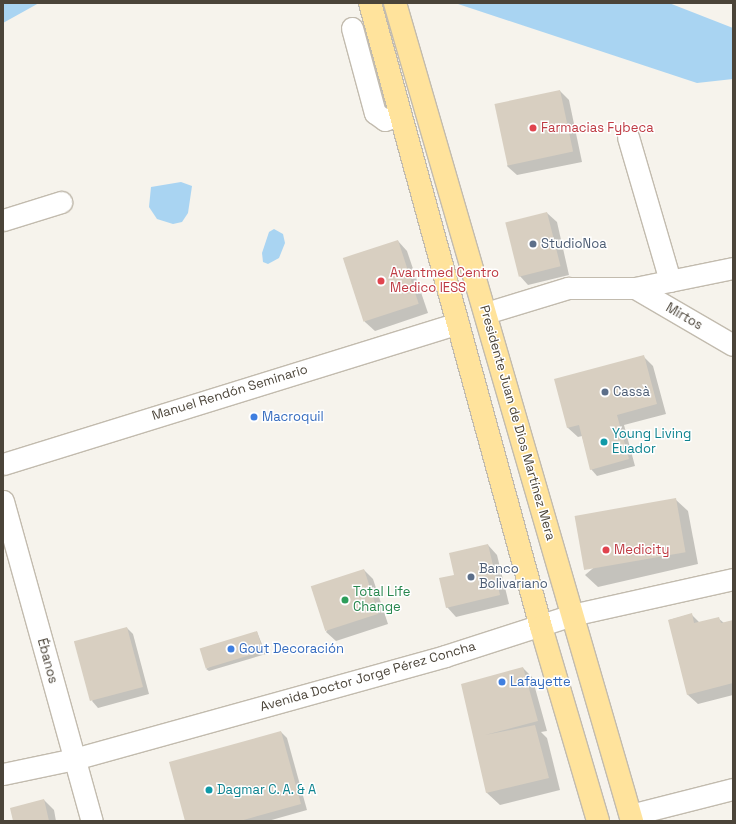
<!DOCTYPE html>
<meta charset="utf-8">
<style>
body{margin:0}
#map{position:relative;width:736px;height:824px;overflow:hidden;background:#f6f3ec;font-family:"Space Grotesk",sans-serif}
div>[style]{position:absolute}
.water>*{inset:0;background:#a9d4f2}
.shadow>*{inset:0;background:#0003}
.building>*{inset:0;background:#d8cfc1;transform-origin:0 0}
.roads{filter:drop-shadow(1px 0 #c2bbae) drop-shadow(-1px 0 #c2bbae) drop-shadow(0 1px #c2bbae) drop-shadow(0 -1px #c2bbae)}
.minor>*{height:21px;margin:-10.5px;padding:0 10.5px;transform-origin:10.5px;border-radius:10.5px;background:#fff}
.major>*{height:22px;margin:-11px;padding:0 11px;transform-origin:11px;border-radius:11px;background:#ffe39c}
.dots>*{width:11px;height:11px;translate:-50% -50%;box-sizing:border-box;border:2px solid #fff;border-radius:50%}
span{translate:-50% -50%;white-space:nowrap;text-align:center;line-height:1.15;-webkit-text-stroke:3px #fff;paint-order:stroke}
.health-label{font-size:13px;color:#be3a42}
.left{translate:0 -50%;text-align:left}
.service-label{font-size:13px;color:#4e5e75}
.street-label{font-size:13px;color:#4b4439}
.shop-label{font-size:13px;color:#366cbe}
.culture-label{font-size:13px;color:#0d838f}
.leisure-label{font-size:13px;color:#27864d}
.frame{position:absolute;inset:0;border:4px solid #4b4439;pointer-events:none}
</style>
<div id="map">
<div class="water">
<div style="clip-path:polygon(3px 3px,39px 3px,3px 23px)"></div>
<div style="clip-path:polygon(455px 3px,669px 3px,733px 28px,733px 79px,697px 83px)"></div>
<div style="clip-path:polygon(181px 182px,192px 186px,188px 213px,182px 222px,173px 224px,157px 219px,149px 207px,151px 187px)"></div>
<div style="clip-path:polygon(274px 229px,283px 234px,285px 243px,279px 258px,268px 264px,263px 262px,262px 253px,269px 232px)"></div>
</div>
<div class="shadow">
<div style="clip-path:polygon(560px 91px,569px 100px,582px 162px,517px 175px,507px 166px)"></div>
<div style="clip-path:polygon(547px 213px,557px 222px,569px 275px,528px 285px,519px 275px)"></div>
<div style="clip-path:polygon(398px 241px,407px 251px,428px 313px,375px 331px,365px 322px,344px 260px)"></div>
<div style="clip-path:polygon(643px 356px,653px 366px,666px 414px,624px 425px,635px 466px,597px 476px,591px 469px,582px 436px,578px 437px,568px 428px,555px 380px)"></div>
<div style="clip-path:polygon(675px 499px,688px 511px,698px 564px,598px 587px,585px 575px)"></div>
<div style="clip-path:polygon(488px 545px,497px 555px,509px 604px,456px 617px,447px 607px,455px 576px)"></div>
<div style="clip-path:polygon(364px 570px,373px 579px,388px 624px,336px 641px,326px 632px)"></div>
<div style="clip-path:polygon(691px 614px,700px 623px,718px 618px,724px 623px,733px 621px,733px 695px,698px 704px,688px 695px,669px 620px)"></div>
<div style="clip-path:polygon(127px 628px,133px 634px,149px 694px,98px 708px,92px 701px)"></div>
<div style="clip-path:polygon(257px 632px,266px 654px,209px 671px,206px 669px)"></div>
<div style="clip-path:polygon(523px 668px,532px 677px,547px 731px,541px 732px,547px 738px,560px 790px,500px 805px,487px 793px,476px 737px)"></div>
<div style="clip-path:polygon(281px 732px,287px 738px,307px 810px,268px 821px,186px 821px)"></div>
<div style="clip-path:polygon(44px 800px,54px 810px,56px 821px,14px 821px)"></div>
</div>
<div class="building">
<div style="left:560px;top:90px;width:63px;height:67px;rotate:78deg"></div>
<div style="left:547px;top:212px;width:56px;height:43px;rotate:76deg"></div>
<div style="left:398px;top:240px;width:67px;height:58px;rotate:72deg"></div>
<div style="clip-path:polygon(644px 355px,657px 404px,617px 415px,629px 459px,590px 470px,579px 425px,567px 428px,554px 379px)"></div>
<div style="left:676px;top:498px;width:55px;height:103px;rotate:80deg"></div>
<div style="clip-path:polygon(488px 544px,500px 595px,446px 608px,439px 578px,454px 575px,449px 553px)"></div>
<div style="left:364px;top:569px;width:47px;height:56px;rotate:72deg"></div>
<div style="clip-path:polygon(692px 613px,694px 623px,719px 617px,721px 623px,733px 620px,733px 683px,687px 695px,668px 620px)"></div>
<div style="left:127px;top:627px;width:62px;height:55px;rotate:75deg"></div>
<div style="left:257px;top:631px;width:21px;height:60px;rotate:73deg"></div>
<div style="clip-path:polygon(523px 667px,538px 721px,485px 735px,535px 725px,549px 778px,486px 793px,461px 684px)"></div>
<div style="clip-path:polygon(281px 731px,301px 804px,240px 821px,185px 821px,169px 762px)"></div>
<div style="clip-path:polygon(44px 799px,49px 821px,13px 821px,10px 808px)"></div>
</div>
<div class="roads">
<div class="minor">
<div style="left:352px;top:28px;width:88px;rotate:74.9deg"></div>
<div style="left:375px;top:113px;width:12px;rotate:35deg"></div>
<div style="left:385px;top:120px;width:15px;rotate:-20deg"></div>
<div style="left:628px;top:137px;width:150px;rotate:73.7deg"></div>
<div style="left:3px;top:220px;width:61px;rotate:-17.2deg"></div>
<div style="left:635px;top:288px;width:113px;rotate:30.2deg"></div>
<div style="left:486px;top:313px;width:86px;rotate:-17deg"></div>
<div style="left:568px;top:288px;width:67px"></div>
<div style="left:635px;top:288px;width:100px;rotate:-11.5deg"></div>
<div style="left:3px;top:464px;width:476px;rotate:-17.2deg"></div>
<div style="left:3px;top:501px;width:332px;rotate:74.5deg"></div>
<div style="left:3px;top:774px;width:73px;rotate:-11.9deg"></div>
<div style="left:74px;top:759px;width:385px;rotate:-15.5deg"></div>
<div style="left:445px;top:656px;width:133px;rotate:-17.9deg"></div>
<div style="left:572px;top:615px;width:165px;rotate:-12.6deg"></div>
<div style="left:630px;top:815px;width:106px;rotate:-14.2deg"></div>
</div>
<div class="major">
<div style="left:370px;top:3px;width:647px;rotate:74.67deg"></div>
<div style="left:541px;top:627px;width:202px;rotate:73.6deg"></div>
<div style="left:395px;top:3px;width:852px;rotate:73.84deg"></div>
</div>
</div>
<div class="dots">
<div style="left:533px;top:128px;background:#e0444e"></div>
<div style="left:533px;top:244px;background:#5c6f8a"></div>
<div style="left:381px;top:281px;background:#e0444e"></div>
<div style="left:605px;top:392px;background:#5c6f8a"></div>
<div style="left:254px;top:417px;background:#3f7fe0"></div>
<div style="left:604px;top:442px;background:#0f9aa8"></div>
<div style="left:606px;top:550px;background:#e0444e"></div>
<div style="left:471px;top:577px;background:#5c6f8a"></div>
<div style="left:345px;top:600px;background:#2e9e5b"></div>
<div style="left:231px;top:649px;background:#3f7fe0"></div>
<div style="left:502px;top:682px;background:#3f7fe0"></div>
<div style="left:209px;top:790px;background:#0f9aa8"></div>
</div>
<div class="health-label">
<span class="left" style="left:541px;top:128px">Farmacias Fybeca</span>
<span class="left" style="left:390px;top:281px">Avantmed Centro<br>Medico IESS</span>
<span class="left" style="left:614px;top:550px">Medicity</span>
</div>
<div class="service-label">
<span class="left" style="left:541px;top:244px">StudioNoa</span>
<span class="left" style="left:613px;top:392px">Cassà</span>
<span class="left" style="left:479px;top:577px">Banco<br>Bolivariano</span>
</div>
<div class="street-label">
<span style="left:684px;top:317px;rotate:30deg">Mirtos</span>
<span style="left:230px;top:393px;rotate:-17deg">Manuel Rendón Seminario</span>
<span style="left:517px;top:423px;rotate:74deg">Presidente Juan de Dios Martínez Mera</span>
<span style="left:47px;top:661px;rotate:75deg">Ébanos</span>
<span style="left:368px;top:677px;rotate:-16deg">Avenida Doctor Jorge Pérez Concha</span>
</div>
<div class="shop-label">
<span class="left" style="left:262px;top:417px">Macroquil</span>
<span class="left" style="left:239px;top:649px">Gout Decoración</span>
<span class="left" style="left:510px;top:682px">Lafayette</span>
</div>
<div class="culture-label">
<span class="left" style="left:612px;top:442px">Young Living<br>Euador</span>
<span class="left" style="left:217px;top:790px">Dagmar C. A. &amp; A</span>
</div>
<div class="leisure-label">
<span class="left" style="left:353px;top:600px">Total Life<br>Change</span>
</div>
<div class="frame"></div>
</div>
